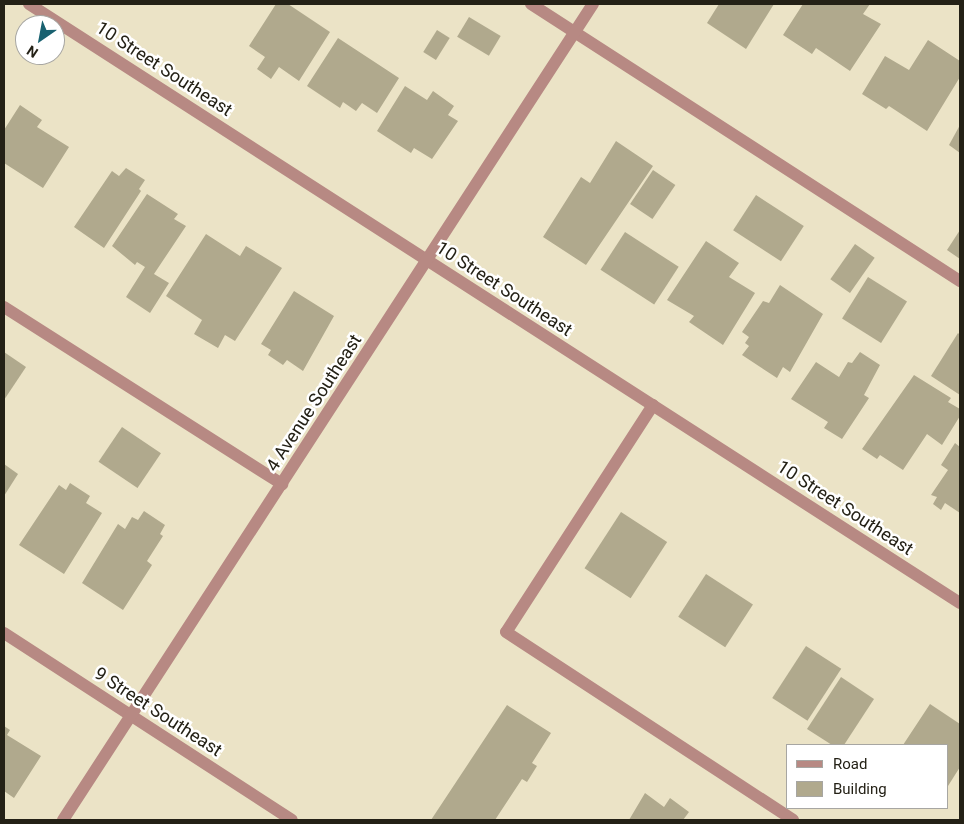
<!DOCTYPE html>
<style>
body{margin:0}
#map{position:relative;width:964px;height:824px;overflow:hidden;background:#ebe3c6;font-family:Roboto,sans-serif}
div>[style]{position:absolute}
.building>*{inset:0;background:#b0a98d;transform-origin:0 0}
.service>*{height:12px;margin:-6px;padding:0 6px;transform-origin:6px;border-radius:6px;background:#b78983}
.minor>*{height:12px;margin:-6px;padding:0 6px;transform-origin:6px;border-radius:6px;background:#b78983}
span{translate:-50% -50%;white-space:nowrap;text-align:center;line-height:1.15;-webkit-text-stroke:5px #fff;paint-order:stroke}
.street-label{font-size:18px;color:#242116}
.frame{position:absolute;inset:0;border:5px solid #242116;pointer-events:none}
.legend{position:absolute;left:786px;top:744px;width:162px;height:65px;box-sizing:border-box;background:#fff;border:1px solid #a7a6a2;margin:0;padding:6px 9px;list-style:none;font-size:15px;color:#242116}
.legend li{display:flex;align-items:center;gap:10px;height:25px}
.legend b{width:25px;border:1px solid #a7a6a2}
.north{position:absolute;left:15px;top:15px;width:50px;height:50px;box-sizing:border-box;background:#fff;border:1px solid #a7a6a2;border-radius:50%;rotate:213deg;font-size:14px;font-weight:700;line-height:20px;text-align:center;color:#242116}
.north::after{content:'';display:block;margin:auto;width:18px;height:22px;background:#196170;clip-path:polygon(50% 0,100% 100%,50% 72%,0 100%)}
</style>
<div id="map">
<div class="building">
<div style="clip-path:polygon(276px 4px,288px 4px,330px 32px,299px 81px,279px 67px,271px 79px,257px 69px,265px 57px,249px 46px)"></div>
<div style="clip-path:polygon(719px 4px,774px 4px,746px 49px,707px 23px)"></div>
<div style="clip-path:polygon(803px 4px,870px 4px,863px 14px,881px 24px,850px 71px,816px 48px,812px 54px,783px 35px)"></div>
<div style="left:469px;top:17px;width:37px;height:23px;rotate:31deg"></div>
<div style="left:437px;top:30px;width:15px;height:26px;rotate:32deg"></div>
<div style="clip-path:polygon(338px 38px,399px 78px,377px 113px,362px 103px,356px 111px,343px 102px,340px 108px,307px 86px)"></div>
<div style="clip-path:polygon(928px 40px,960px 61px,960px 77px,927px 131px,889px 106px,886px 109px,862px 94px,885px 56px,909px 70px)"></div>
<div style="clip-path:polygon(405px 86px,427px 100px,433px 91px,454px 106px,448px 115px,458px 121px,432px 159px,414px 148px,411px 153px,377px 131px)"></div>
<div style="clip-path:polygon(20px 105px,42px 120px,37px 127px,69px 147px,43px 188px,4px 163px,4px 130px)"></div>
<div style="clip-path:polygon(960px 125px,960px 153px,949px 145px)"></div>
<div style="clip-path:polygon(616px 141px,653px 166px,586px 265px,543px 237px,581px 177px,590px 183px)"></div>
<div style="clip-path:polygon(126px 168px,145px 180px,139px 189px,141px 191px,104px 248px,74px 227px,112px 171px,119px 176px)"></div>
<div style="left:653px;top:170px;width:27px;height:41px;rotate:34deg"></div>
<div style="clip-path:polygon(147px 194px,178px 214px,174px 219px,186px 226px,154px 274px,169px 283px,150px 313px,126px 297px,145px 267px,137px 262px,135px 265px,112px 246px)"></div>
<div style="left:756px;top:195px;width:57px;height:42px;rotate:33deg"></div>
<div style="clip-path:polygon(960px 230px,960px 259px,947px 250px)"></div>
<div style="left:625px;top:232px;width:64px;height:45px;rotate:33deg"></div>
<div style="clip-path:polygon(206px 234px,240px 256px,246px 246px,282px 268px,235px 341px,225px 335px,218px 348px,194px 334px,202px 320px,166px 296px)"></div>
<div style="clip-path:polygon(706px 241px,739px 263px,729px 277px,755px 293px,723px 345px,689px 322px,694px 316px,667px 300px)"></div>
<div style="left:855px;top:244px;width:24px;height:43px;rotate:35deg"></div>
<div style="left:868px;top:277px;width:46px;height:49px;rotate:32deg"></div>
<div style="clip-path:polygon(780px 285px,823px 314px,790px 372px,783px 367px,777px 378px,742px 355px,749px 346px,745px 343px,749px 337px,742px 332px,763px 301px,769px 303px)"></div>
<div style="clip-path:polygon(294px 291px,334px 316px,303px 371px,287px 360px,283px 365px,268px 355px,271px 350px,261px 344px)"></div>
<div style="clip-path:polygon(958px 333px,960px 335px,960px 395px,931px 376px)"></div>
<div style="clip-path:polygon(4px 352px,26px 367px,4px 400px)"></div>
<div style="clip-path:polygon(860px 352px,880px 365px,864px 395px,869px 398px,842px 439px,824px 428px,828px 422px,791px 399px,816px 362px,839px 377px,848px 362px,852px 363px)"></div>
<div style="clip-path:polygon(914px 375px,951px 398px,948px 402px,960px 409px,960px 416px,942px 445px,927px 434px,903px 470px,880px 455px,877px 459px,862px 449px)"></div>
<div style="left:122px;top:427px;width:47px;height:42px;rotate:34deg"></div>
<div style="clip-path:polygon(955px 443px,960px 447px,960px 513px,945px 503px,941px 510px,933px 504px,937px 497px,931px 495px,948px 470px,941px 465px)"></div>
<div style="clip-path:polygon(4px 464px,18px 474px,4px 496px)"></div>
<div style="clip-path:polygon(70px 483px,90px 496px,86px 503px,102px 513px,64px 574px,19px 545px,59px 485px,66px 490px)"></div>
<div style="clip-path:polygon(144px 511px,165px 525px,160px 534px,163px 536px,147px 561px,152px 565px,123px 610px,82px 583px,118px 524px,125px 529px,132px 517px,138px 520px)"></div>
<div style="left:621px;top:512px;width:55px;height:67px;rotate:33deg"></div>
<div style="left:706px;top:574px;width:56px;height:51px;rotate:33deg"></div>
<div style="left:806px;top:646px;width:42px;height:62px;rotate:33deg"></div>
<div style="clip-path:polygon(841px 677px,874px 699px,844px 745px,832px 745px,807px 729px)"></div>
<div style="clip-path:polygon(930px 704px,960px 724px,960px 767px,948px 786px,948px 745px,903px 745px)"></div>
<div style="clip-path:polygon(507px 705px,551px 733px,532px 763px,537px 766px,527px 782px,522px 779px,495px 820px,431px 820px)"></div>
<div style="clip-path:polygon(4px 726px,10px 730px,7px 735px,41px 756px,14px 798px,4px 791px)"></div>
<div style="clip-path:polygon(645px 793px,664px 807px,670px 798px,689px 812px,683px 820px,629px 820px)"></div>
</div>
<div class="service">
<div style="left:531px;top:4px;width:511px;rotate:32.85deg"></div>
<div style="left:4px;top:307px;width:330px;rotate:32.5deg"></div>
<div style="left:653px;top:405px;width:270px;rotate:122.9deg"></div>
<div style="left:506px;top:632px;width:343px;rotate:33.2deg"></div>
</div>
<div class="minor">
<div style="left:29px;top:4px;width:1107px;rotate:32.76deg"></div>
<div style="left:4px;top:633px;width:343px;rotate:33deg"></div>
<div style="left:63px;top:820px;width:973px;rotate:-57deg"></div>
</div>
<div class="street-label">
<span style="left:164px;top:69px;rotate:33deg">10 Street Southeast</span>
<span style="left:504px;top:289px;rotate:33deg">10 Street Southeast</span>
<span style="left:314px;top:403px;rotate:-57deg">4 Avenue Southeast</span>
<span style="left:845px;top:508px;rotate:33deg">10 Street Southeast</span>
<span style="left:158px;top:712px;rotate:33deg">9 Street Southeast</span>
</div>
<div class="frame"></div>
<ul class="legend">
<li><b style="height:6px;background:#b78983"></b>Road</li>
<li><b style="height:14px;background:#b0a98d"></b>Building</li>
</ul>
<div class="north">N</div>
</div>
